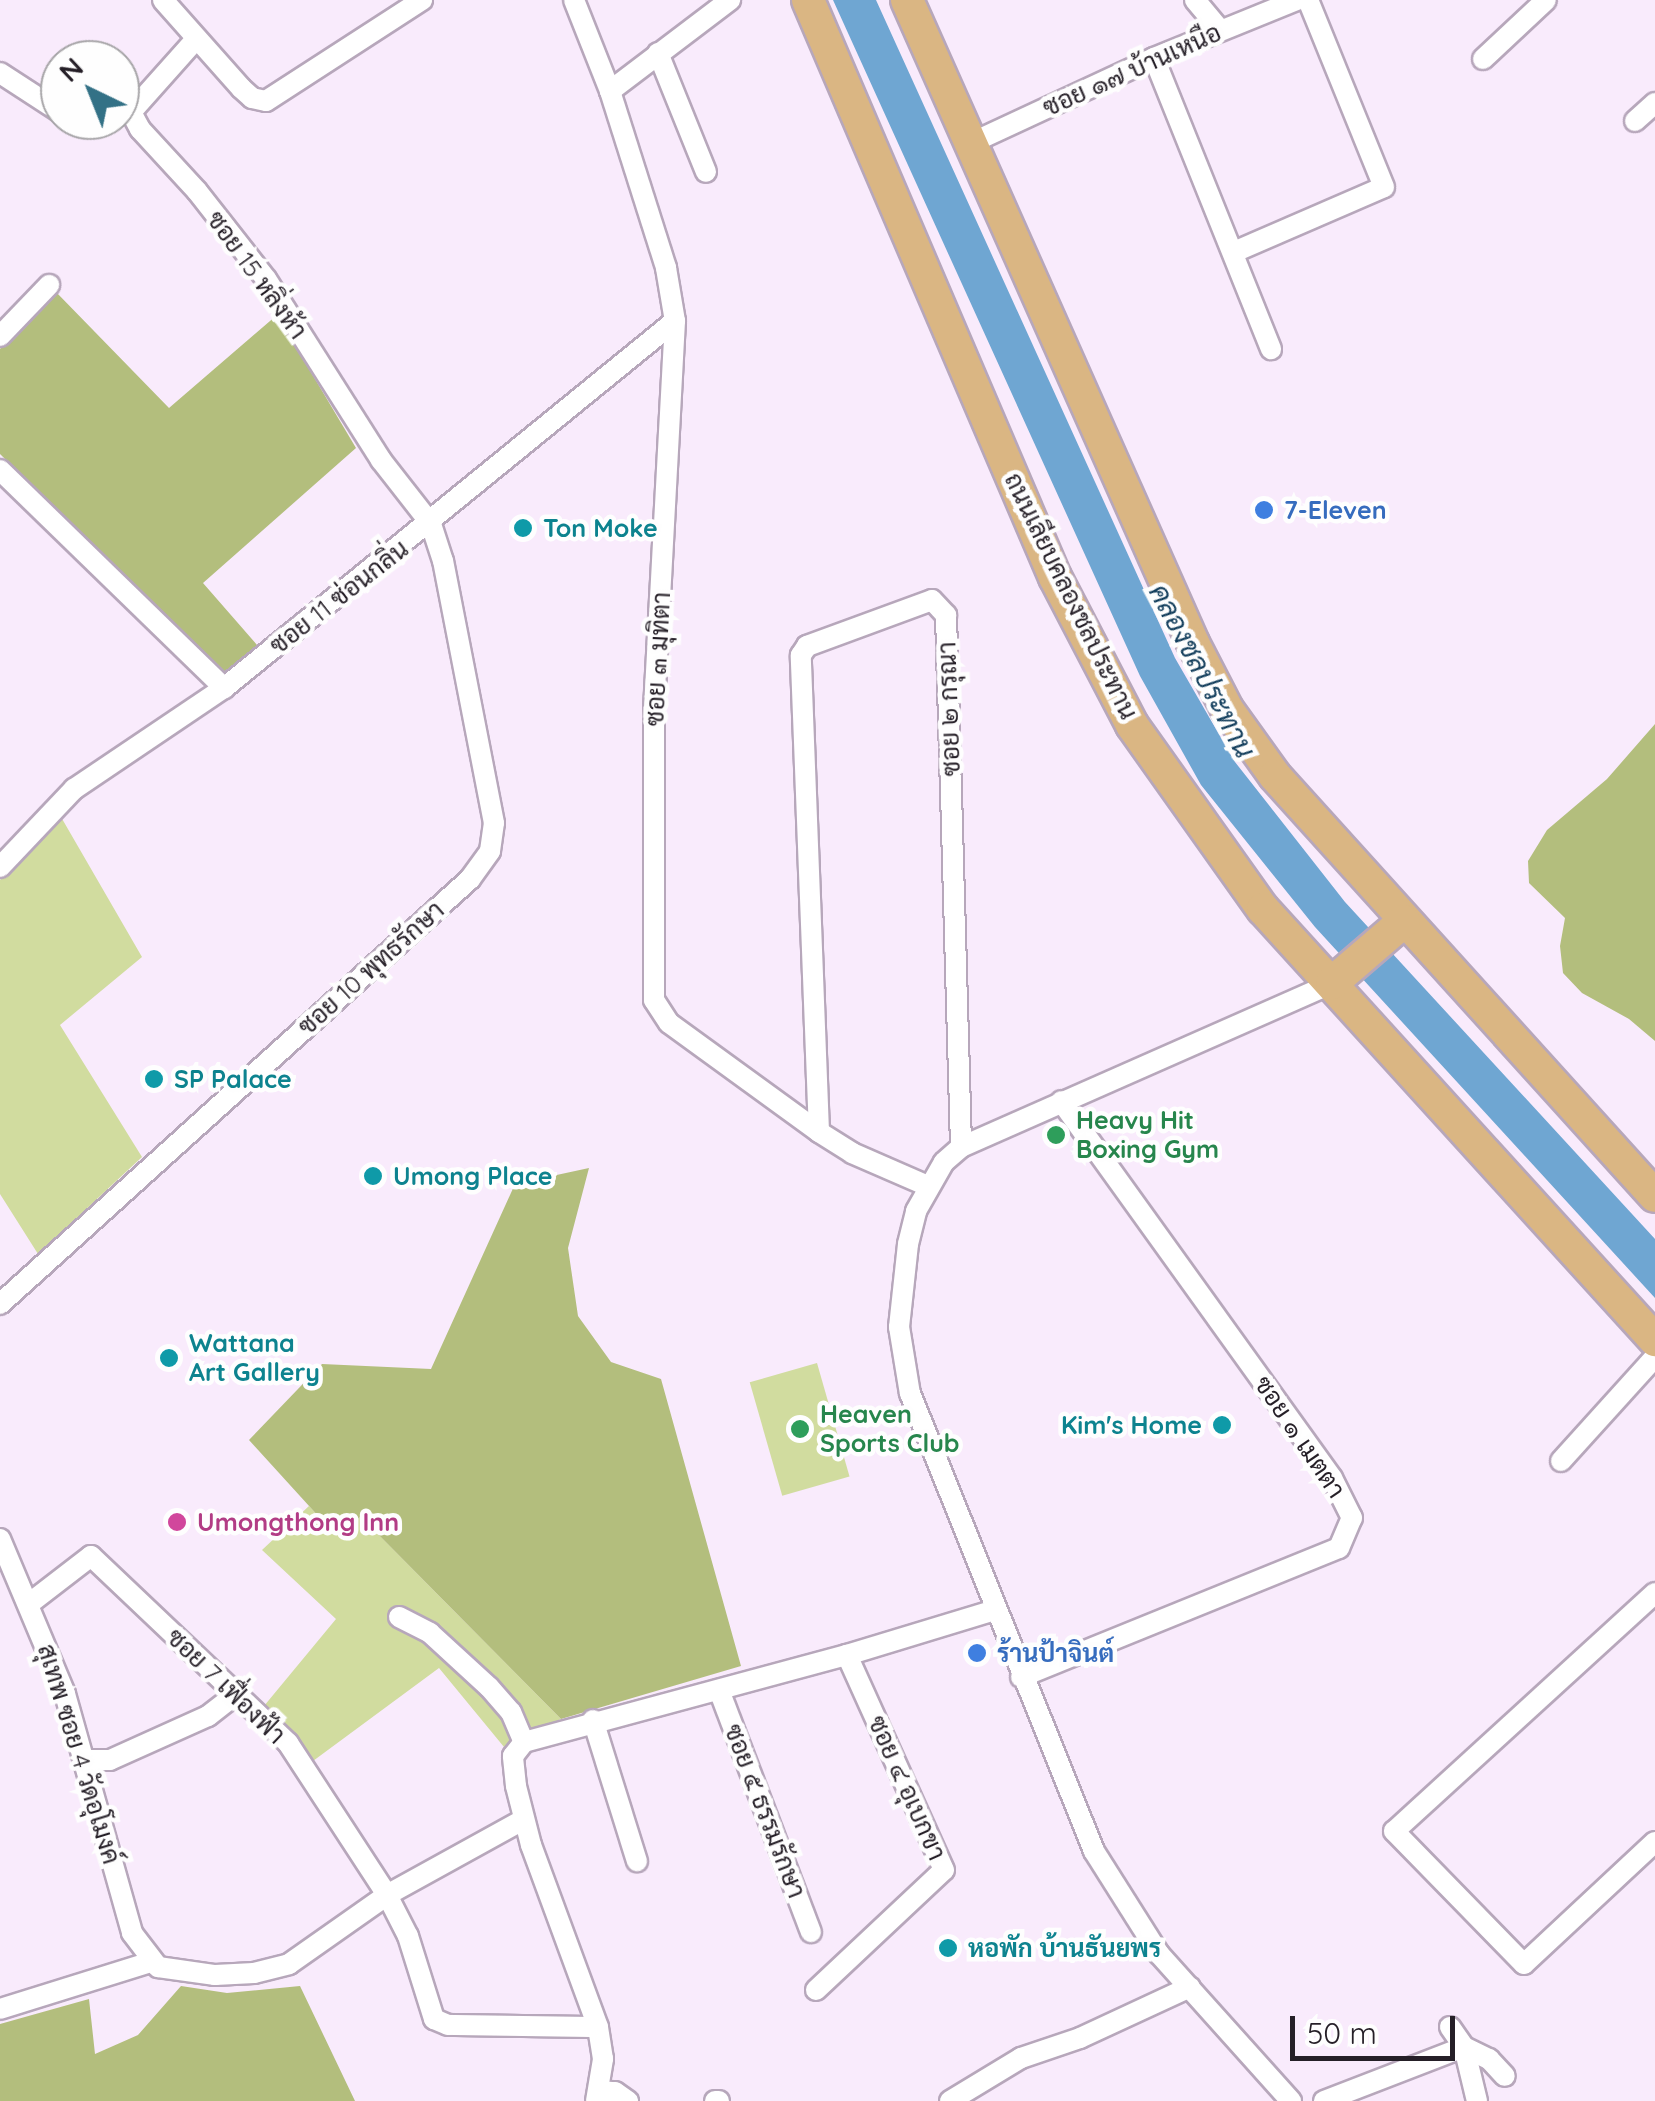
<!DOCTYPE html>
<meta charset="utf-8">
<style>
body{margin:0}
#map{position:relative;width:1655px;height:2101px;overflow:hidden;background:#f9ebfc;font-family:Quicksand,Sarabun,sans-serif}
div>[style]{position:absolute}
.green>*{inset:0;background:#d1dc9f;transform-origin:0 0}
.forest>*{inset:0;background:#b3be7d}
.water>*{inset:0;background:#6fa6d2}
.roads{filter:drop-shadow(2px 0 #b7a7bb) drop-shadow(-2px 0 #b7a7bb) drop-shadow(0 2px #b7a7bb) drop-shadow(0 -2px #b7a7bb)}
.street>*{height:20px;margin:-10px;padding:0 10px;transform-origin:10px;border-radius:10px;background:#fff}
.primary>*{height:32px;margin:-16px;padding:0 16px;transform-origin:16px;border-radius:16px;background:#dab683}
.dots>*{width:28px;height:28px;translate:-50% -50%;box-sizing:border-box;border:5px solid #fefefe;border-radius:50%}
span{translate:-50% -50%;white-space:nowrap;text-align:center;line-height:1.15;-webkit-text-stroke:9px #fefefe;paint-order:stroke}
.street-label{font-size:25px;color:#251f27}
.shop-label{font-size:25px;color:#366cbe;font-weight:700}
.left{translate:0 -50%;text-align:left}
.culture-label{font-size:25px;color:#0d838f;font-weight:700}
.right{translate:-100% -50%;text-align:right}
.leisure-label{font-size:25px;color:#27864d;font-weight:700}
.hotel-label{font-size:25px;color:#b23c85;font-weight:700}
.water-label{font-size:28px;color:#143f5d;font-style:italic}
.north{position:absolute;left:40px;top:40px;width:100px;height:100px;box-sizing:border-box;background:#fefefe;border:2px solid #a7a5a8;border-radius:50%;rotate:317deg;font-size:28px;font-weight:700;line-height:40px;text-align:center;color:#251f27}
.north::after{content:'';display:block;margin:auto;width:35px;height:45px;background:#337186;clip-path:polygon(50% 0,100% 100%,50% 72%,0 100%)}
.scale{position:absolute;left:1290px;top:2016px;width:165px;height:45px;box-sizing:border-box;border:5px solid #251f27;border-top:0;padding-left:12px;font-size:30px;line-height:35px;white-space:nowrap;color:#251f27;-webkit-text-stroke:8px #fefefe;paint-order:stroke}
</style>
<div id="map">
<div class="green">
<div style="clip-path:polygon(61px 817px,142px 957px,60px 1025px,142px 1157px,38px 1254px,0 1194px,0 880px)"></div>
<div style="left:817px;top:1363px;width:118px;height:70px;rotate:74deg"></div>
<div style="clip-path:polygon(309px 1506px,330px 1529px,361px 1517px,561px 1719px,504px 1747px,439px 1668px,313px 1761px,264px 1706px,336px 1619px,262px 1550px)"></div>
</div>
<div class="forest">
<div style="clip-path:polygon(56px 292px,169px 408px,277px 315px,356px 448px,203px 583px,257px 645px,224px 676px,0 454px,0 349px)"></div>
<div style="clip-path:polygon(1655px 724px,1655px 1041px,1629px 1019px,1582px 993px,1563px 973px,1560px 946px,1565px 918px,1529px 883px,1528px 861px,1547px 830px,1607px 779px)"></div>
<div style="clip-path:polygon(589px 1168px,568px 1248px,578px 1316px,611px 1362px,661px 1379px,741px 1666px,561px 1719px,361px 1517px,330px 1529px,249px 1440px,322px 1364px,431px 1369px,515px 1184px)"></div>
<div style="clip-path:polygon(181px 1986px,227px 1993px,300px 1986px,355px 2101px,0 2101px,0 2024px,89px 1999px,95px 2054px,138px 2035px)"></div>
</div>
<div class="water">
<div style="clip-path:polygon(833px 0,876px 0,1175px 658px,1235px 762px,1345px 902px,1655px 1239px,1655px 1298px,1315px 927px,1201px 785px,1140px 676px)"></div>
</div>
<div class="roads">
<div class="street">
<div style="left:163px;top:0;width:118px;rotate:48.4deg"></div>
<div style="left:241px;top:88px;width:15px;rotate:42deg"></div>
<div style="left:252px;top:98px;width:14px;rotate:12deg"></div>
<div style="left:266px;top:101px;width:186px;rotate:-32.9deg"></div>
<div style="left:574px;top:0;width:98px;rotate:68.4deg"></div>
<div style="left:610px;top:91px;width:186px;rotate:72.4deg"></div>
<div style="left:666px;top:268px;width:54px;rotate:80.4deg"></div>
<div style="left:675px;top:321px;width:389px;rotate:93.1deg"></div>
<div style="left:654px;top:709px;width:291px;rotate:90deg"></div>
<div style="left:654px;top:1000px;width:27px;rotate:57deg"></div>
<div style="left:669px;top:1023px;width:185px;rotate:36deg"></div>
<div style="left:819px;top:1132px;width:39px;rotate:32deg"></div>
<div style="left:852px;top:1153px;width:83px;rotate:23.5deg"></div>
<div style="left:1195px;top:0;width:39px;rotate:50deg"></div>
<div style="left:658px;top:53px;width:128px;rotate:68deg"></div>
<div style="left:1154px;top:58px;width:314px;rotate:68.1deg"></div>
<div style="left:1483px;top:59px;width:86px;rotate:-43.1deg"></div>
<div style="left:0;top:73px;width:72px;rotate:33deg"></div>
<div style="left:610px;top:91px;width:151px;rotate:-37.2deg"></div>
<div style="left:1635px;top:121px;width:27px;rotate:-42deg"></div>
<div style="left:969px;top:144px;width:204px;rotate:-24.9deg"></div>
<div style="left:1154px;top:58px;width:154px;rotate:-22.1deg"></div>
<div style="left:1234px;top:252px;width:163px;rotate:-23.4deg"></div>
<div style="left:1384px;top:187px;width:202px;rotate:-112.1deg"></div>
<div style="left:0;top:336px;width:71px;rotate:-46.1deg"></div>
<div style="left:0;top:470px;width:313px;rotate:44.2deg"></div>
<div style="left:0;top:867px;width:108px;rotate:-46.5deg"></div>
<div style="left:74px;top:789px;width:181px;rotate:-34deg"></div>
<div style="left:224px;top:688px;width:581px;rotate:-39.14deg"></div>
<div style="left:819px;top:1132px;width:477px;rotate:-92.2deg"></div>
<div style="left:801px;top:655px;width:11px;rotate:-56deg"></div>
<div style="left:807px;top:646px;width:133px;rotate:-20.2deg"></div>
<div style="left:932px;top:600px;width:21px;rotate:47deg"></div>
<div style="left:946px;top:615px;width:532px;rotate:88.38deg"></div>
<div style="left:0;top:1304px;width:634px;rotate:-42.12deg"></div>
<div style="left:470px;top:879px;width:34px;rotate:-54deg"></div>
<div style="left:490px;top:851px;width:28px;rotate:-82deg"></div>
<div style="left:494px;top:823px;width:267px;rotate:-101deg"></div>
<div style="left:443px;top:561px;width:39px;rotate:-108deg"></div>
<div style="left:431px;top:524px;width:81px;rotate:-128deg"></div>
<div style="left:381px;top:460px;width:214px;rotate:-122.4deg"></div>
<div style="left:266px;top:279px;width:112px;rotate:-128.1deg"></div>
<div style="left:197px;top:191px;width:84px;rotate:-132.6deg"></div>
<div style="left:140px;top:129px;width:19px;rotate:-118deg"></div>
<div style="left:131px;top:112px;width:98px;rotate:-48.3deg"></div>
<div style="left:1561px;top:1461px;width:140px;rotate:-47.9deg"></div>
<div style="left:0;top:1539px;width:168px;rotate:67.2deg"></div>
<div style="left:65px;top:1694px;width:248px;rotate:74.3deg"></div>
<div style="left:132px;top:1933px;width:43px;rotate:52.6deg"></div>
<div style="left:158px;top:1967px;width:58px;rotate:8deg"></div>
<div style="left:215px;top:1975px;width:39px;rotate:-3deg"></div>
<div style="left:254px;top:1973px;width:36px;rotate:-14deg"></div>
<div style="left:289px;top:1964px;width:120px;rotate:-35.1deg"></div>
<div style="left:387px;top:1895px;width:155px;rotate:-28.9deg"></div>
<div style="left:1655px;top:1593px;width:353px;rotate:137.6deg"></div>
<div style="left:1394px;top:1831px;width:186px;rotate:45.7deg"></div>
<div style="left:1524px;top:1964px;width:179px;rotate:-43deg"></div>
<div style="left:30px;top:1603px;width:77px;rotate:-37.6deg"></div>
<div style="left:91px;top:1556px;width:272px;rotate:43.5deg"></div>
<div style="left:288px;top:1743px;width:181px;rotate:56.9deg"></div>
<div style="left:387px;top:1895px;width:46px;rotate:62.9deg"></div>
<div style="left:408px;top:1936px;width:87px;rotate:72.6deg"></div>
<div style="left:434px;top:2019px;width:15px;rotate:23deg"></div>
<div style="left:448px;top:2025px;width:150px;rotate:0.8deg"></div>
<div style="left:399px;top:1617px;width:35px;rotate:27deg"></div>
<div style="left:430px;top:1633px;width:80px;rotate:42.5deg"></div>
<div style="left:489px;top:1687px;width:33px;rotate:49deg"></div>
<div style="left:511px;top:1712px;width:33px;rotate:67deg"></div>
<div style="left:1021px;top:1677px;width:343px;rotate:-22.1deg"></div>
<div style="left:1339px;top:1548px;width:33px;rotate:-67deg"></div>
<div style="left:1352px;top:1518px;width:45px;rotate:-116.6deg"></div>
<div style="left:1332px;top:1478px;width:464px;rotate:-125.7deg"></div>
<div style="left:719px;top:1690px;width:259px;rotate:69.2deg"></div>
<div style="left:593px;top:1720px;width:148px;rotate:72.7deg"></div>
<div style="left:84px;top:1760px;width:26px"></div>
<div style="left:110px;top:1760px;width:107px;rotate:-24.2deg"></div>
<div style="left:208px;top:1716px;width:36px;rotate:-38deg"></div>
<div style="left:816px;top:1990px;width:175px;rotate:-43.2deg"></div>
<div style="left:944px;top:1870px;width:236px;rotate:-114.3deg"></div>
<div style="left:0;top:2009px;width:158px;rotate:-17.3deg"></div>
<div style="left:1450px;top:2027px;width:24px;rotate:55deg"></div>
<div style="left:1464px;top:2047px;width:56px;rotate:76.5deg"></div>
<div style="left:599px;top:2091px;width:16px;rotate:4deg"></div>
<div style="left:615px;top:2092px;width:16px;rotate:35deg"></div>
<div style="left:596px;top:2101px;width:43px;rotate:-80.5deg"></div>
<div style="left:603px;top:2059px;width:32px;rotate:-99deg"></div>
<div style="left:598px;top:2027px;width:194px;rotate:-110.2deg"></div>
<div style="left:531px;top:1845px;width:61px;rotate:-104.3deg"></div>
<div style="left:516px;top:1786px;width:30px;rotate:-96deg"></div>
<div style="left:513px;top:1756px;width:18px;rotate:-52deg"></div>
<div style="left:524px;top:1742px;width:335px;rotate:-15.1deg"></div>
<div style="left:847px;top:1655px;width:155px;rotate:-16.9deg"></div>
<div style="left:715px;top:2101px;width:4px"></div>
<div style="left:950px;top:2101px;width:83px;rotate:-31.2deg"></div>
<div style="left:1021px;top:2058px;width:62px;rotate:-18.7deg"></div>
<div style="left:1080px;top:2038px;width:121px;rotate:-24.9deg"></div>
<div style="left:1291px;top:2101px;width:198px;rotate:-131.9deg"></div>
<div style="left:1159px;top:1954px;width:122px;rotate:-122.3deg"></div>
<div style="left:1094px;top:1851px;width:493px;rotate:-111.9deg"></div>
<div style="left:910px;top:1394px;width:68px;rotate:-99.3deg"></div>
<div style="left:899px;top:1327px;width:83px;rotate:-83.8deg"></div>
<div style="left:908px;top:1244px;width:34px;rotate:-76deg"></div>
<div style="left:916px;top:1211px;width:56px;rotate:-60.3deg"></div>
<div style="left:944px;top:1162px;width:23px;rotate:-41deg"></div>
<div style="left:961px;top:1147px;width:406px;rotate:-23.8deg"></div>
<div style="left:1324px;top:2101px;width:150px;rotate:-21.1deg"></div>
<div style="left:1464px;top:2047px;width:28px;rotate:26deg"></div>
<div style="left:1489px;top:2059px;width:23px;rotate:47deg"></div>
</div>
<div class="primary">
<div style="left:808px;top:0;width:628px;rotate:66.83deg"></div>
<div style="left:1055px;top:577px;width:167px;rotate:62.5deg"></div>
<div style="left:1132px;top:725px;width:226px;rotate:54.6deg"></div>
<div style="left:1263px;top:909px;width:583px;rotate:47.71deg"></div>
<div style="left:907px;top:0;width:704px;rotate:66.02deg"></div>
<div style="left:1193px;top:643px;width:74px;rotate:62.7deg"></div>
<div style="left:1227px;top:709px;width:82px;rotate:54.4deg"></div>
<div style="left:1275px;top:776px;width:566px;rotate:47.86deg"></div>
<div style="left:1332px;top:983px;width:95px;rotate:-40.7deg"></div>
</div>
</div>
<div class="dots">
<div style="left:1264px;top:510px;background:#3f7fe0"></div>
<div style="left:523px;top:528px;background:#0f9aa8"></div>
<div style="left:154px;top:1079px;background:#0f9aa8"></div>
<div style="left:1056px;top:1135px;background:#2e9e5b"></div>
<div style="left:373px;top:1176px;background:#0f9aa8"></div>
<div style="left:169px;top:1358px;background:#0f9aa8"></div>
<div style="left:1222px;top:1425px;background:#0f9aa8"></div>
<div style="left:800px;top:1429px;background:#2e9e5b"></div>
<div style="left:177px;top:1522px;background:#d1479c"></div>
<div style="left:977px;top:1653px;background:#3f7fe0"></div>
<div style="left:948px;top:1948px;background:#0f9aa8"></div>
</div>
<div class="street-label">
<span style="left:1132px;top:70px;rotate:-24deg">ซอย ๑๗ บ้านเหนือ</span>
<span style="left:257px;top:275px;rotate:54deg">ซอย 15 หลิ่งห้า</span>
<span style="left:1071px;top:596px;rotate:64deg">ถนนเลียบคลองชลประทาน</span>
<span style="left:339px;top:597px;rotate:-38deg">ซอย 11 ซ่อนกลิ่น</span>
<span style="left:658px;top:659px;rotate:-87deg">ซอย ๓ มุทิตา</span>
<span style="left:949px;top:709px;rotate:-92deg">ซอย ๒ กรุณา</span>
<span style="left:371px;top:968px;rotate:-42deg">ซอย 10 พุทธรักษา</span>
<span style="left:1300px;top:1437px;rotate:56deg">ซอย ๑ เมตตา</span>
<span style="left:226px;top:1686px;rotate:44deg">ซอย 7 เฟื่องฟ้า</span>
<span style="left:79px;top:1754px;rotate:73deg">สุเทพ ซอย 4 วัดอุโมงค์</span>
<span style="left:907px;top:1788px;rotate:66deg">ซอย ๔ อุเบกขา</span>
<span style="left:765px;top:1811px;rotate:69deg">ซอย ๕ ธรรมรักษา</span>
</div>
<div class="shop-label">
<span class="left" style="left:1284px;top:510px">7-Eleven</span>
<span class="left" style="left:997px;top:1653px">ร้านป้าจินต์</span>
</div>
<div class="culture-label">
<span class="left" style="left:543px;top:528px">Ton Moke</span>
<span class="left" style="left:174px;top:1079px">SP Palace</span>
<span class="left" style="left:393px;top:1176px">Umong Place</span>
<span class="left" style="left:189px;top:1358px">Wattana<br>Art Gallery</span>
<span class="right" style="left:1202px;top:1425px">Kim's Home</span>
<span class="left" style="left:968px;top:1948px">หอพัก บ้านธันยพร</span>
</div>
<div class="leisure-label">
<span class="left" style="left:1076px;top:1135px">Heavy Hit<br>Boxing Gym</span>
<span class="left" style="left:820px;top:1429px">Heaven<br>Sports Club</span>
</div>
<div class="hotel-label">
<span class="left" style="left:197px;top:1522px">Umongthong Inn</span>
</div>
<div class="water-label">
<span style="left:1202px;top:671px;rotate:62deg">คลองชลประทาน</span>
</div>
<div class="north">N</div>
<div class="scale">50 m</div>
</div>
